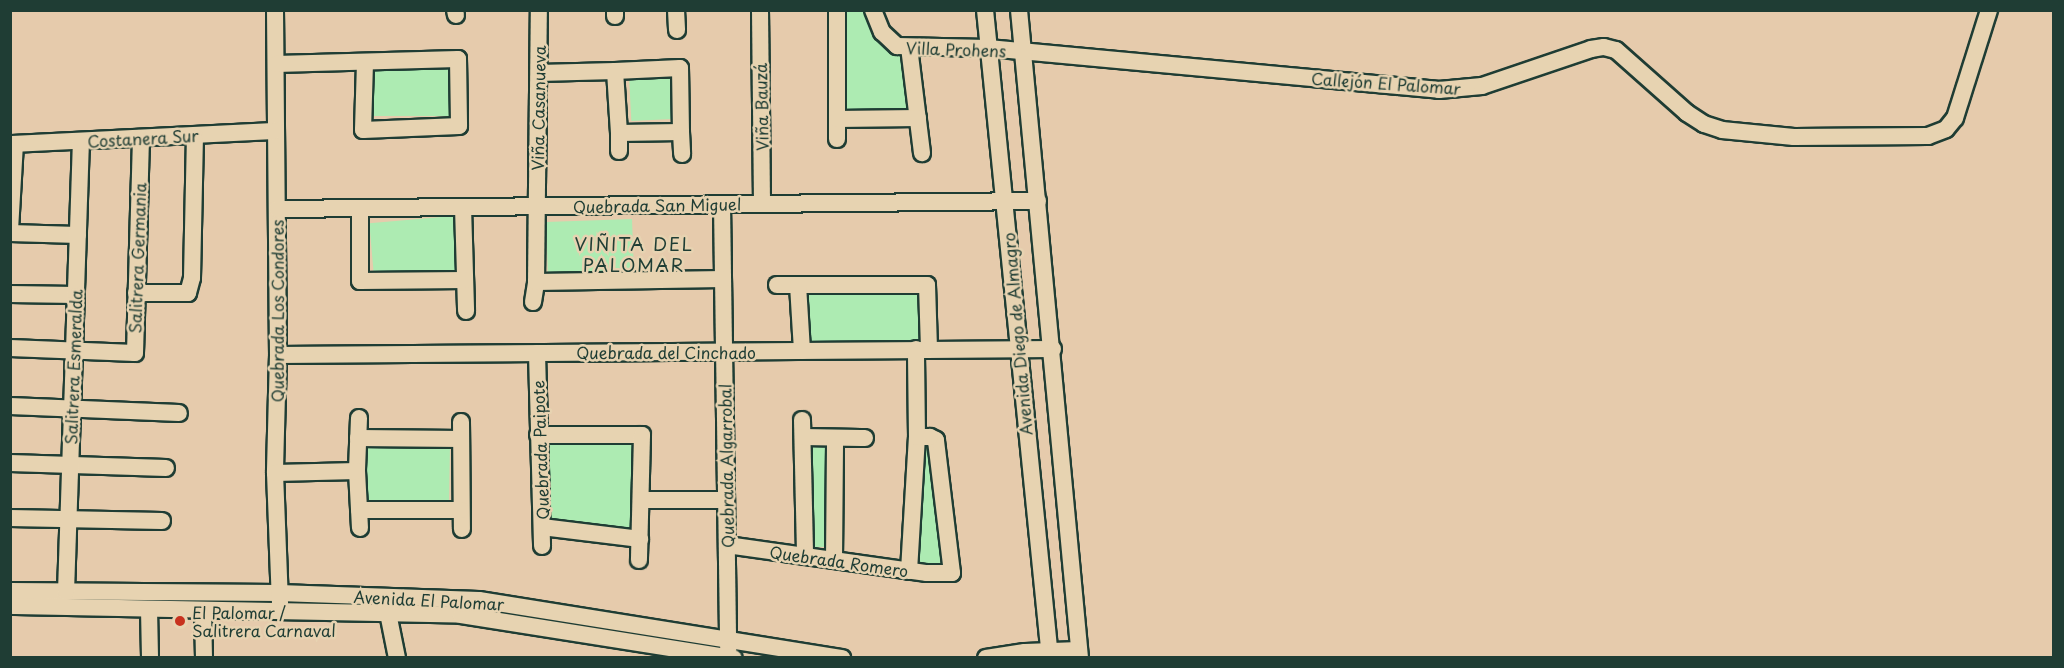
<!DOCTYPE html>
<meta charset="utf-8">
<style>
body{margin:0}
#map{position:relative;width:2064px;height:668px;overflow:hidden;background:#e6cbac;font-family:"Playpen Sans",sans-serif}
div>[style]{position:absolute}
.green>*{inset:0;background:#adebb2;transform-origin:0 0}
.roads{filter:drop-shadow(2px 0 #1f3d34) drop-shadow(-2px 0 #1f3d34) drop-shadow(0 2px #1f3d34) drop-shadow(0 -2px #1f3d34)}
.minor>*{height:16px;margin:-8px;padding:0 8px;transform-origin:8px;border-radius:8px;background:#e7d3b1}
.dots>*{width:16px;height:16px;translate:-50% -50%;box-sizing:border-box;border:3px solid #e7d3b1;border-radius:50%}
span{translate:-50% -50%;white-space:nowrap;text-align:center;line-height:1.15;-webkit-text-stroke:5px #e7d3b1;paint-order:stroke}
.street-label{font-size:16px;color:#1f3d34}
.poi-label{font-size:16px;color:#1f3d34}
.left{translate:0 -50%;text-align:left}
.neighbourhood-label{font-size:18px;color:#1f3d34;letter-spacing:1.5px}
.frame{position:absolute;inset:0;border:12px solid #1f3d34;pointer-events:none}
</style>
<div id="map">
<div class="green">
<div style="clip-path:polygon(843px 11px,864px 11px,874px 34px,884px 46px,902px 54px,909px 108px,846px 110px)"></div>
<div style="left:452px;top:67px;width:49px;height:79px;rotate:90deg"></div>
<div style="left:670px;top:75px;width:44px;height:41px;rotate:87deg"></div>
<div style="left:453px;top:216px;width:56px;height:84px;rotate:85deg"></div>
<div style="left:632px;top:219px;width:53px;height:86px;rotate:88deg"></div>
<div style="left:921px;top:290px;width:50px;height:116px;rotate:89deg"></div>
<div style="clip-path:polygon(629px 441px,636px 446px,635px 527px,628px 532px,550px 521px,546px 515px,546px 442px)"></div>
<div style="clip-path:polygon(928px 441px,932px 446px,943px 566px,919px 562px,922px 449px)"></div>
<div style="left:809px;top:442px;width:18px;height:105px"></div>
<div style="left:364px;top:446px;width:86px;height:56px;rotate:1deg"></div>
</div>
<div class="roads">
<div class="minor">
<div style="left:275px;top:10px;width:345px;rotate:89.5deg"></div>
<div style="left:278px;top:355px;width:118px;rotate:91.5deg"></div>
<div style="left:275px;top:473px;width:130px;rotate:87.8deg"></div>
<div style="left:455px;top:10px;width:5px;rotate:79deg"></div>
<div style="left:676px;top:10px;width:20px;rotate:87deg"></div>
<div style="left:760px;top:10px;width:194px;rotate:89.4deg"></div>
<div style="left:837px;top:10px;width:129px;rotate:90deg"></div>
<div style="left:873px;top:10px;width:24px;rotate:68deg"></div>
<div style="left:882px;top:32px;width:21px;rotate:43deg"></div>
<div style="left:897px;top:46px;width:91px;rotate:1.3deg"></div>
<div style="left:988px;top:48px;width:453px;rotate:5.3deg"></div>
<div style="left:1439px;top:90px;width:43px;rotate:-5.3deg"></div>
<div style="left:1482px;top:86px;width:115px;rotate:-18.7deg"></div>
<div style="left:1591px;top:49px;width:13px;rotate:-9deg"></div>
<div style="left:1604px;top:47px;width:12px;rotate:14deg"></div>
<div style="left:1616px;top:50px;width:95px;rotate:41.6deg"></div>
<div style="left:1687px;top:113px;width:20px;rotate:33deg"></div>
<div style="left:1704px;top:124px;width:19px;rotate:18deg"></div>
<div style="left:1722px;top:130px;width:72px;rotate:5.6deg"></div>
<div style="left:1794px;top:137px;width:134px;rotate:-0.4deg"></div>
<div style="left:1928px;top:136px;width:19px;rotate:-21deg"></div>
<div style="left:1946px;top:129px;width:14px;rotate:-51deg"></div>
<div style="left:1955px;top:118px;width:113px;rotate:-72.5deg"></div>
<div style="left:985px;top:10px;width:651px;rotate:84.27deg"></div>
<div style="left:1019px;top:10px;width:651px;rotate:84.62deg"></div>
<div style="left:615px;top:16px;width:6px;rotate:-90deg"></div>
<div style="left:909px;top:47px;width:107px;rotate:83deg"></div>
<div style="left:276px;top:64px;width:182px;rotate:-1.6deg"></div>
<div style="left:458px;top:59px;width:67px;rotate:89.1deg"></div>
<div style="left:459px;top:126px;width:96px;rotate:177.6deg"></div>
<div style="left:363px;top:130px;width:67px;rotate:-88.3deg"></div>
<div style="left:539px;top:73px;width:76px;rotate:-1.5deg"></div>
<div style="left:615px;top:71px;width:65px;rotate:-2.6deg"></div>
<div style="left:680px;top:68px;width:64px;rotate:89.1deg"></div>
<div style="left:681px;top:132px;width:62px;rotate:179.1deg"></div>
<div style="left:619px;top:133px;width:62px;rotate:-93.7deg"></div>
<div style="left:837px;top:119px;width:81px;rotate:-0.7deg"></div>
<div style="left:681px;top:132px;width:22px;rotate:87deg"></div>
<div style="left:10px;top:144px;width:266px;rotate:-2.8deg"></div>
<div style="left:619px;top:151px;width:18px;rotate:-90deg"></div>
<div style="left:722px;top:204px;width:446px;rotate:89.2deg"></div>
<div style="left:463px;top:207px;width:104px;rotate:88.3deg"></div>
<div style="left:360px;top:208px;width:73px;rotate:90deg"></div>
<div style="left:360px;top:281px;width:105px;rotate:-0.5deg"></div>
<div style="left:277px;top:209px;width:761px;rotate:-0.6deg"></div>
<div style="left:10px;top:230px;width:86px;rotate:-86.7deg"></div>
<div style="left:10px;top:233px;width:68px;rotate:1.7deg"></div>
<div style="left:536px;top:282px;width:187px;rotate:-0.9deg"></div>
<div style="left:777px;top:285px;width:150px"></div>
<div style="left:927px;top:285px;width:64px;rotate:88.2deg"></div>
<div style="left:798px;top:285px;width:66px;rotate:86.5deg"></div>
<div style="left:136px;top:293px;width:52px"></div>
<div style="left:188px;top:293px;width:16px;rotate:-75deg"></div>
<div style="left:192px;top:278px;width:142px;rotate:-88.8deg"></div>
<div style="left:10px;top:294px;width:66px;rotate:0.9deg"></div>
<div style="left:533px;top:302px;width:20px;rotate:-81deg"></div>
<div style="left:536px;top:282px;width:272px;rotate:-89.4deg"></div>
<div style="left:10px;top:348px;width:125px;rotate:2.3deg"></div>
<div style="left:135px;top:353px;width:215px;rotate:-88.4deg"></div>
<div style="left:537px;top:353px;width:193px;rotate:88.5deg"></div>
<div style="left:278px;top:355px;width:775px;rotate:-0.44deg"></div>
<div style="left:10px;top:406px;width:169px;rotate:2.4deg"></div>
<div style="left:359px;top:418px;width:53px;rotate:92.2deg"></div>
<div style="left:357px;top:471px;width:57px;rotate:87deg"></div>
<div style="left:802px;top:420px;width:136px;rotate:88.7deg"></div>
<div style="left:461px;top:422px;width:107px;rotate:89.5deg"></div>
<div style="left:538px;top:435px;width:104px"></div>
<div style="left:642px;top:435px;width:125px;rotate:91.4deg"></div>
<div style="left:803px;top:437px;width:62px;rotate:0.9deg"></div>
<div style="left:358px;top:438px;width:103px;rotate:0.6deg"></div>
<div style="left:10px;top:463px;width:156px;rotate:1.8deg"></div>
<div style="left:275px;top:473px;width:82px;rotate:-1.4deg"></div>
<div style="left:641px;top:500px;width:85px"></div>
<div style="left:359px;top:510px;width:102px"></div>
<div style="left:10px;top:518px;width:152px;rotate:1.1deg"></div>
<div style="left:542px;top:527px;width:99px;rotate:7deg"></div>
<div style="left:727px;top:545px;width:202px;rotate:8deg"></div>
<div style="left:927px;top:573px;width:25px"></div>
<div style="left:952px;top:573px;width:134px;rotate:-96.9deg"></div>
<div style="left:936px;top:440px;width:7px;rotate:-153deg"></div>
<div style="left:930px;top:437px;width:13px;rotate:180deg"></div>
<div style="left:834px;top:560px;width:122px;rotate:-89.5deg"></div>
<div style="left:909px;top:571px;width:134px;rotate:-86.6deg"></div>
<div style="left:917px;top:437px;width:88px;rotate:-90.7deg"></div>
<div style="left:10px;top:591px;width:269px;rotate:0.4deg"></div>
<div style="left:279px;top:593px;width:200px;rotate:2deg"></div>
<div style="left:479px;top:600px;width:368px;rotate:9.1deg"></div>
<div style="left:66px;top:592px;width:451px;rotate:-88.1deg"></div>
<div style="left:386px;top:603px;width:56px;rotate:78.7deg"></div>
<div style="left:10px;top:606px;width:451px;rotate:1.1deg"></div>
<div style="left:461px;top:615px;width:276px;rotate:9deg"></div>
<div style="left:149px;top:609px;width:49px;rotate:88.8deg"></div>
<div style="left:203px;top:610px;width:48px;rotate:88.8deg"></div>
<div style="left:986px;top:658px;width:39px;rotate:-9deg"></div>
<div style="left:1025px;top:652px;width:54px;rotate:-2.1deg"></div>
</div>
</div>
<div class="dots">
<div style="left:180px;top:621px;background:#c8321e"></div>
</div>
<div class="street-label">
<span style="left:956px;top:49px;rotate:2deg">Villa Prohens</span>
<span style="left:1386px;top:83px;rotate:4deg">Callejón El Palomar</span>
<span style="left:761px;top:107px;rotate:-91deg">Viña Bauzá</span>
<span style="left:538px;top:108px;rotate:-89deg">Viña Casanueva</span>
<span style="left:143px;top:138px;rotate:-3deg">Costanera Sur</span>
<span style="left:657px;top:205px;rotate:-1deg">Quebrada San Miguel</span>
<span style="left:137px;top:258px;rotate:-88deg">Salitrera Germania</span>
<span style="left:277px;top:311px;rotate:-90deg">Quebrada Los Condores</span>
<span style="left:1017px;top:334px;rotate:-95deg">Avenida Diego de Almagro</span>
<span style="left:666px;top:352px">Quebrada del Cinchado</span>
<span style="left:73px;top:367px;rotate:-88deg">Salitrera Esmeralda</span>
<span style="left:540px;top:450px;rotate:-92deg">Quebrada Paipote</span>
<span style="left:726px;top:466px;rotate:-91deg">Quebrada Algarrobal</span>
<span style="left:839px;top:561px;rotate:8deg">Quebrada Romero</span>
<span style="left:429px;top:600px;rotate:3deg">Avenida El Palomar</span>
</div>
<div class="poi-label">
<span class="left" style="left:192px;top:621px">El Palomar /<br>Salitrera Carnaval</span>
</div>
<div class="neighbourhood-label">
<span style="left:634px;top:255px">VIÑITA DEL<br>PALOMAR</span>
</div>
<div class="frame"></div>
</div>
